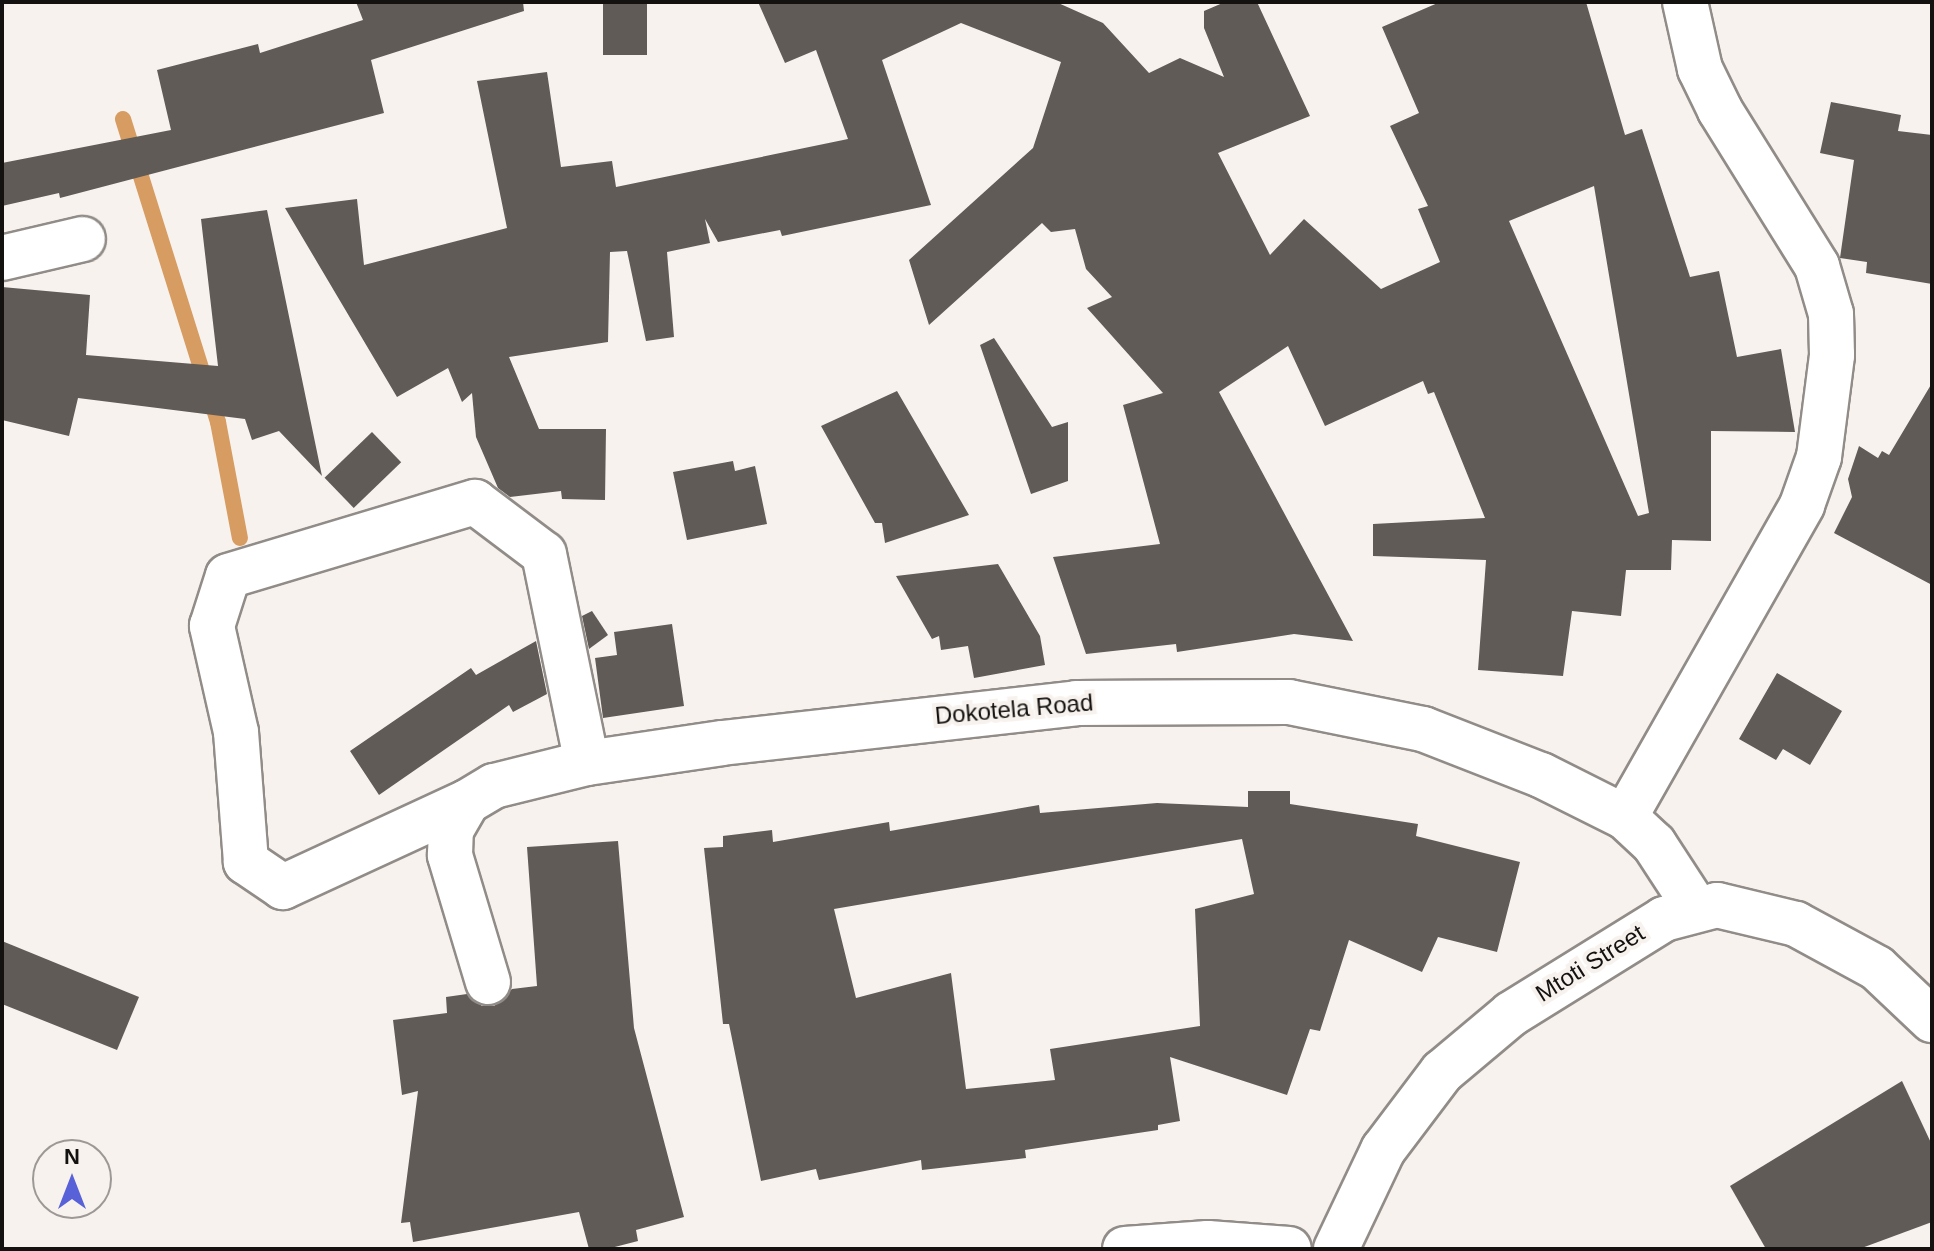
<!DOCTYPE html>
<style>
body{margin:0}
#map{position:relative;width:1934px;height:1251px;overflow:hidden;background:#f7f2ed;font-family:Helvetica,sans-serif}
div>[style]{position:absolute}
.stream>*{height:16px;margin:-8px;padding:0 8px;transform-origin:8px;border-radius:8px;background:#d69c61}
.building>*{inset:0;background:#605b57;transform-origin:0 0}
.roads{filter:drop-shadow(2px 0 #918c88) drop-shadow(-2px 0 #918c88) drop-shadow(0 2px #918c88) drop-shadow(0 -2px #918c88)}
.minor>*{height:44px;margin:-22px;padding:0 22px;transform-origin:22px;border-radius:22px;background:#fff}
span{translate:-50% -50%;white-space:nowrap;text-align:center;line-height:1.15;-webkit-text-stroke:8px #f7f2ed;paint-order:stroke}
.street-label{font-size:24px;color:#141211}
.frame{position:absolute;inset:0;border:4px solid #141211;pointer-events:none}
.north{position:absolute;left:32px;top:1139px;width:80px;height:80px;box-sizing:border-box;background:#f7f2ed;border:2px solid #9c9895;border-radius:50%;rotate:0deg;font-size:22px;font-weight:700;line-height:32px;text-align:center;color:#141211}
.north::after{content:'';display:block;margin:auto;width:28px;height:36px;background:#5861d8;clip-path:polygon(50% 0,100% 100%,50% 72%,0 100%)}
</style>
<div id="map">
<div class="stream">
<div style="left:123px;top:119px;width:318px;rotate:72.6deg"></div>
<div style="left:218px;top:422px;width:118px;rotate:79.3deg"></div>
</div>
<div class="building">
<div style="clip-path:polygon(356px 2px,523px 2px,524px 11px,371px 60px,384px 113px,60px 198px,59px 193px,2px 206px,2px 163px,171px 130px,157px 70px,258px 44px,260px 53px,363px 20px)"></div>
<div style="left:603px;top:2px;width:44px;height:53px"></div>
<div style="clip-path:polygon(evenodd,758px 2px,1056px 2px,1103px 23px,1149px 73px,1180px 58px,1224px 77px,1204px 28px,1204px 11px,1225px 2px,1257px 2px,1310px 116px,1218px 153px,1270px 255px,1304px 219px,1381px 289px,1440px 262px,1418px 209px,1428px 206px,1390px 126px,1419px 113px,1382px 27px,1440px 2px,1586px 2px,1625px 135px,1642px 129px,1690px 277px,1719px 271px,1737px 357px,1781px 349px,1795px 432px,1711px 431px,1711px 541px,1672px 540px,1671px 570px,1626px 570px,1621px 616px,1572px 611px,1563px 676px,1478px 670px,1486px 560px,1373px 556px,1373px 524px,1485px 518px,1434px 392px,1428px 394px,1423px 381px,1325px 426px,1288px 346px,1219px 392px,1353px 641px,1294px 634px,1177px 652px,1176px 644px,1086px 654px,1053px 557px,1160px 544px,1123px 405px,1163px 393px,1087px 308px,1112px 297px,1086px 269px,1075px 229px,1051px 232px,1042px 223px,929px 325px,909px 260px,1033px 148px,1061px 62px,961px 23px,882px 60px,931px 205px,782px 236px,780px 230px,718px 242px,705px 219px,710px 243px,667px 252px,674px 337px,646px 341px,627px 251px,610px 252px,608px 342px,509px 357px,539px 429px,606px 429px,605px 500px,562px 499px,561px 491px,510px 497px,498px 488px,476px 437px,472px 393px,462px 402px,448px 368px,397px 397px,285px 208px,357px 199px,364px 265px,507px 228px,477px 81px,547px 72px,561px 167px,612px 161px,616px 187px,848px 139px,816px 50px,785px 63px,758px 2px,1594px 186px,1649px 513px,1638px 516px,1509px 221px,1594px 186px)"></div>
<div style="clip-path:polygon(1831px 102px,1901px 115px,1898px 131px,1932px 135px,1932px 284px,1866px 273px,1867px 262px,1840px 258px,1854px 160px,1820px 153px)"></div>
<div style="clip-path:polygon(267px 210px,322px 476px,279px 431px,252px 440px,245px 419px,78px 398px,69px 436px,2px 420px,2px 287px,90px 295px,86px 355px,218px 366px,201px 219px)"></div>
<div style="clip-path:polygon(994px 338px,1052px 427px,1068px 422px,1068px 481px,1031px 494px,980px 345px)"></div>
<div style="clip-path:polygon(1932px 383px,1932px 585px,1834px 533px,1852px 497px,1848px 479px,1859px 446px,1878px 458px,1882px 451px,1889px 455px)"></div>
<div style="clip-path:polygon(897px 391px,969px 515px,885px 543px,882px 523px,875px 523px,821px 426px)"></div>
<div style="left:372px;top:432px;width:42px;height:66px;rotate:46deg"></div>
<div style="clip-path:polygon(733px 461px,735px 471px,755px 466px,767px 524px,687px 540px,673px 472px)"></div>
<div style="clip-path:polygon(998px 564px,1040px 636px,1045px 665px,974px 678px,968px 646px,941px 650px,939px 636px,932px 639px,896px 576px)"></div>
<div style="clip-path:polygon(592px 611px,608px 635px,589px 649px,582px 616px)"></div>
<div style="clip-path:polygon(672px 624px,684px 706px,603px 718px,595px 658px,617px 655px,614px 632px)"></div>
<div style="clip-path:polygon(536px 641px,547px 694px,513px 712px,509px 705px,379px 795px,350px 751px,471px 668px,476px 675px)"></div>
<div style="clip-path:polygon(1777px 673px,1842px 711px,1810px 765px,1783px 749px,1776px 760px,1739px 739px)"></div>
<div style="clip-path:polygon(evenodd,1248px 791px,1290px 791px,1290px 804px,1418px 824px,1416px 836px,1520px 862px,1497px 952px,1438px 937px,1422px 972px,1349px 940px,1320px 1031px,1310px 1029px,1287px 1095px,1170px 1057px,1180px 1121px,1158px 1125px,1158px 1130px,1025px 1150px,1026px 1158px,922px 1170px,921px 1160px,819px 1180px,816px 1169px,761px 1181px,729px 1024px,723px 1024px,704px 848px,723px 847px,723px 836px,772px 830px,773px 842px,889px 822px,890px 831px,1039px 805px,1040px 813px,1157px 803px,1248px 807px,1248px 791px,1242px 839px,1254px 894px,1195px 909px,1200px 1026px,1050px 1049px,1055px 1080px,966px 1089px,951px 973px,856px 998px,834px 909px,1242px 839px)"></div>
<div style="clip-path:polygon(618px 841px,634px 1028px,684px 1217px,636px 1230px,638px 1241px,607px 1249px,589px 1249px,579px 1212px,413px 1242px,410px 1222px,401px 1223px,418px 1091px,402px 1095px,393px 1020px,447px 1013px,446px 997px,467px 994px,482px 1006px,494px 1006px,512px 989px,537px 986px,527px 847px)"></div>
<div style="clip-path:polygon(2px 941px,139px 997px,117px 1050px,2px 1004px)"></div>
<div style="clip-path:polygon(1902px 1081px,1932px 1145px,1932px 1222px,1859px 1249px,1766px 1249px,1730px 1186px)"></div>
</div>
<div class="roads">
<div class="minor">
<div style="left:2px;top:258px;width:83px;rotate:-13.2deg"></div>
<div style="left:467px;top:802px;width:203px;rotate:155.2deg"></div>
<div style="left:283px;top:887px;width:45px;rotate:-146deg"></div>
<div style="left:246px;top:862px;width:130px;rotate:-94.4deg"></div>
<div style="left:236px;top:732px;width:109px;rotate:-102.8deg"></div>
<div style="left:212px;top:626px;width:52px;rotate:-72.3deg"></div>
<div style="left:228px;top:576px;width:258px;rotate:-16.7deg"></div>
<div style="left:475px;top:502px;width:86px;rotate:37deg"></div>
<div style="left:544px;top:554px;width:213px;rotate:78.4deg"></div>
<div style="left:1625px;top:817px;width:359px;rotate:-60.4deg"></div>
<div style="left:1802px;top:505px;width:51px;rotate:-70.5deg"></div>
<div style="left:1819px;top:457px;width:103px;rotate:-82.7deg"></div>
<div style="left:1832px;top:355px;width:41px;rotate:-91.4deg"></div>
<div style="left:1831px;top:314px;width:50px;rotate:-106.3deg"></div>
<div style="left:1817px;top:266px;width:184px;rotate:-121.9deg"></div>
<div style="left:1720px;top:110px;width:46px;rotate:-116deg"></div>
<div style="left:1700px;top:69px;width:69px;rotate:-102.6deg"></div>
<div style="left:488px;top:982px;width:133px;rotate:-106.7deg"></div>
<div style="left:450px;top:855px;width:25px;rotate:-88deg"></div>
<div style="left:451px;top:830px;width:32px;rotate:-60deg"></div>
<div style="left:467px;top:802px;width:31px;rotate:-31deg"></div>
<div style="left:494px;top:786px;width:96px;rotate:-13.9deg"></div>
<div style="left:587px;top:763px;width:136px;rotate:-8.4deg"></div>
<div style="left:722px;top:743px;width:356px;rotate:-6.4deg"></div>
<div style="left:1076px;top:703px;width:213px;rotate:-0.3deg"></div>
<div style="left:1289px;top:702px;width:137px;rotate:11.4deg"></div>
<div style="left:1423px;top:729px;width:127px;rotate:21.3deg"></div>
<div style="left:1541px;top:775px;width:94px;rotate:26.6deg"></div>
<div style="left:1625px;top:817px;width:40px;rotate:43deg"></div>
<div style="left:1654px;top:844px;width:75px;rotate:56.9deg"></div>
<div style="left:1125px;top:1249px;width:83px;rotate:-4.1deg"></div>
<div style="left:1208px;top:1243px;width:81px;rotate:4.2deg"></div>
<div style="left:1336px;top:1249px;width:110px;rotate:-64.6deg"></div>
<div style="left:1383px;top:1150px;width:98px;rotate:-52.9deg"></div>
<div style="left:1442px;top:1072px;width:90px;rotate:-40deg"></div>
<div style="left:1511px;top:1014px;width:180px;rotate:-31.8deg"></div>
<div style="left:1664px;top:919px;width:55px;rotate:-14.8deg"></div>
<div style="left:1717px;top:905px;width:81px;rotate:13.5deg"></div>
<div style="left:1796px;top:924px;width:92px;rotate:28.5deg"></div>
<div style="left:1877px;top:968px;width:76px;rotate:43.4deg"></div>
</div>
</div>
<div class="street-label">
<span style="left:1014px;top:709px;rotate:-5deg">Dokotela Road</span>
<span style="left:1590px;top:963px;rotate:-32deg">Mtoti Street</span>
</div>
<div class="frame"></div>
<div class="north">N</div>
</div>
